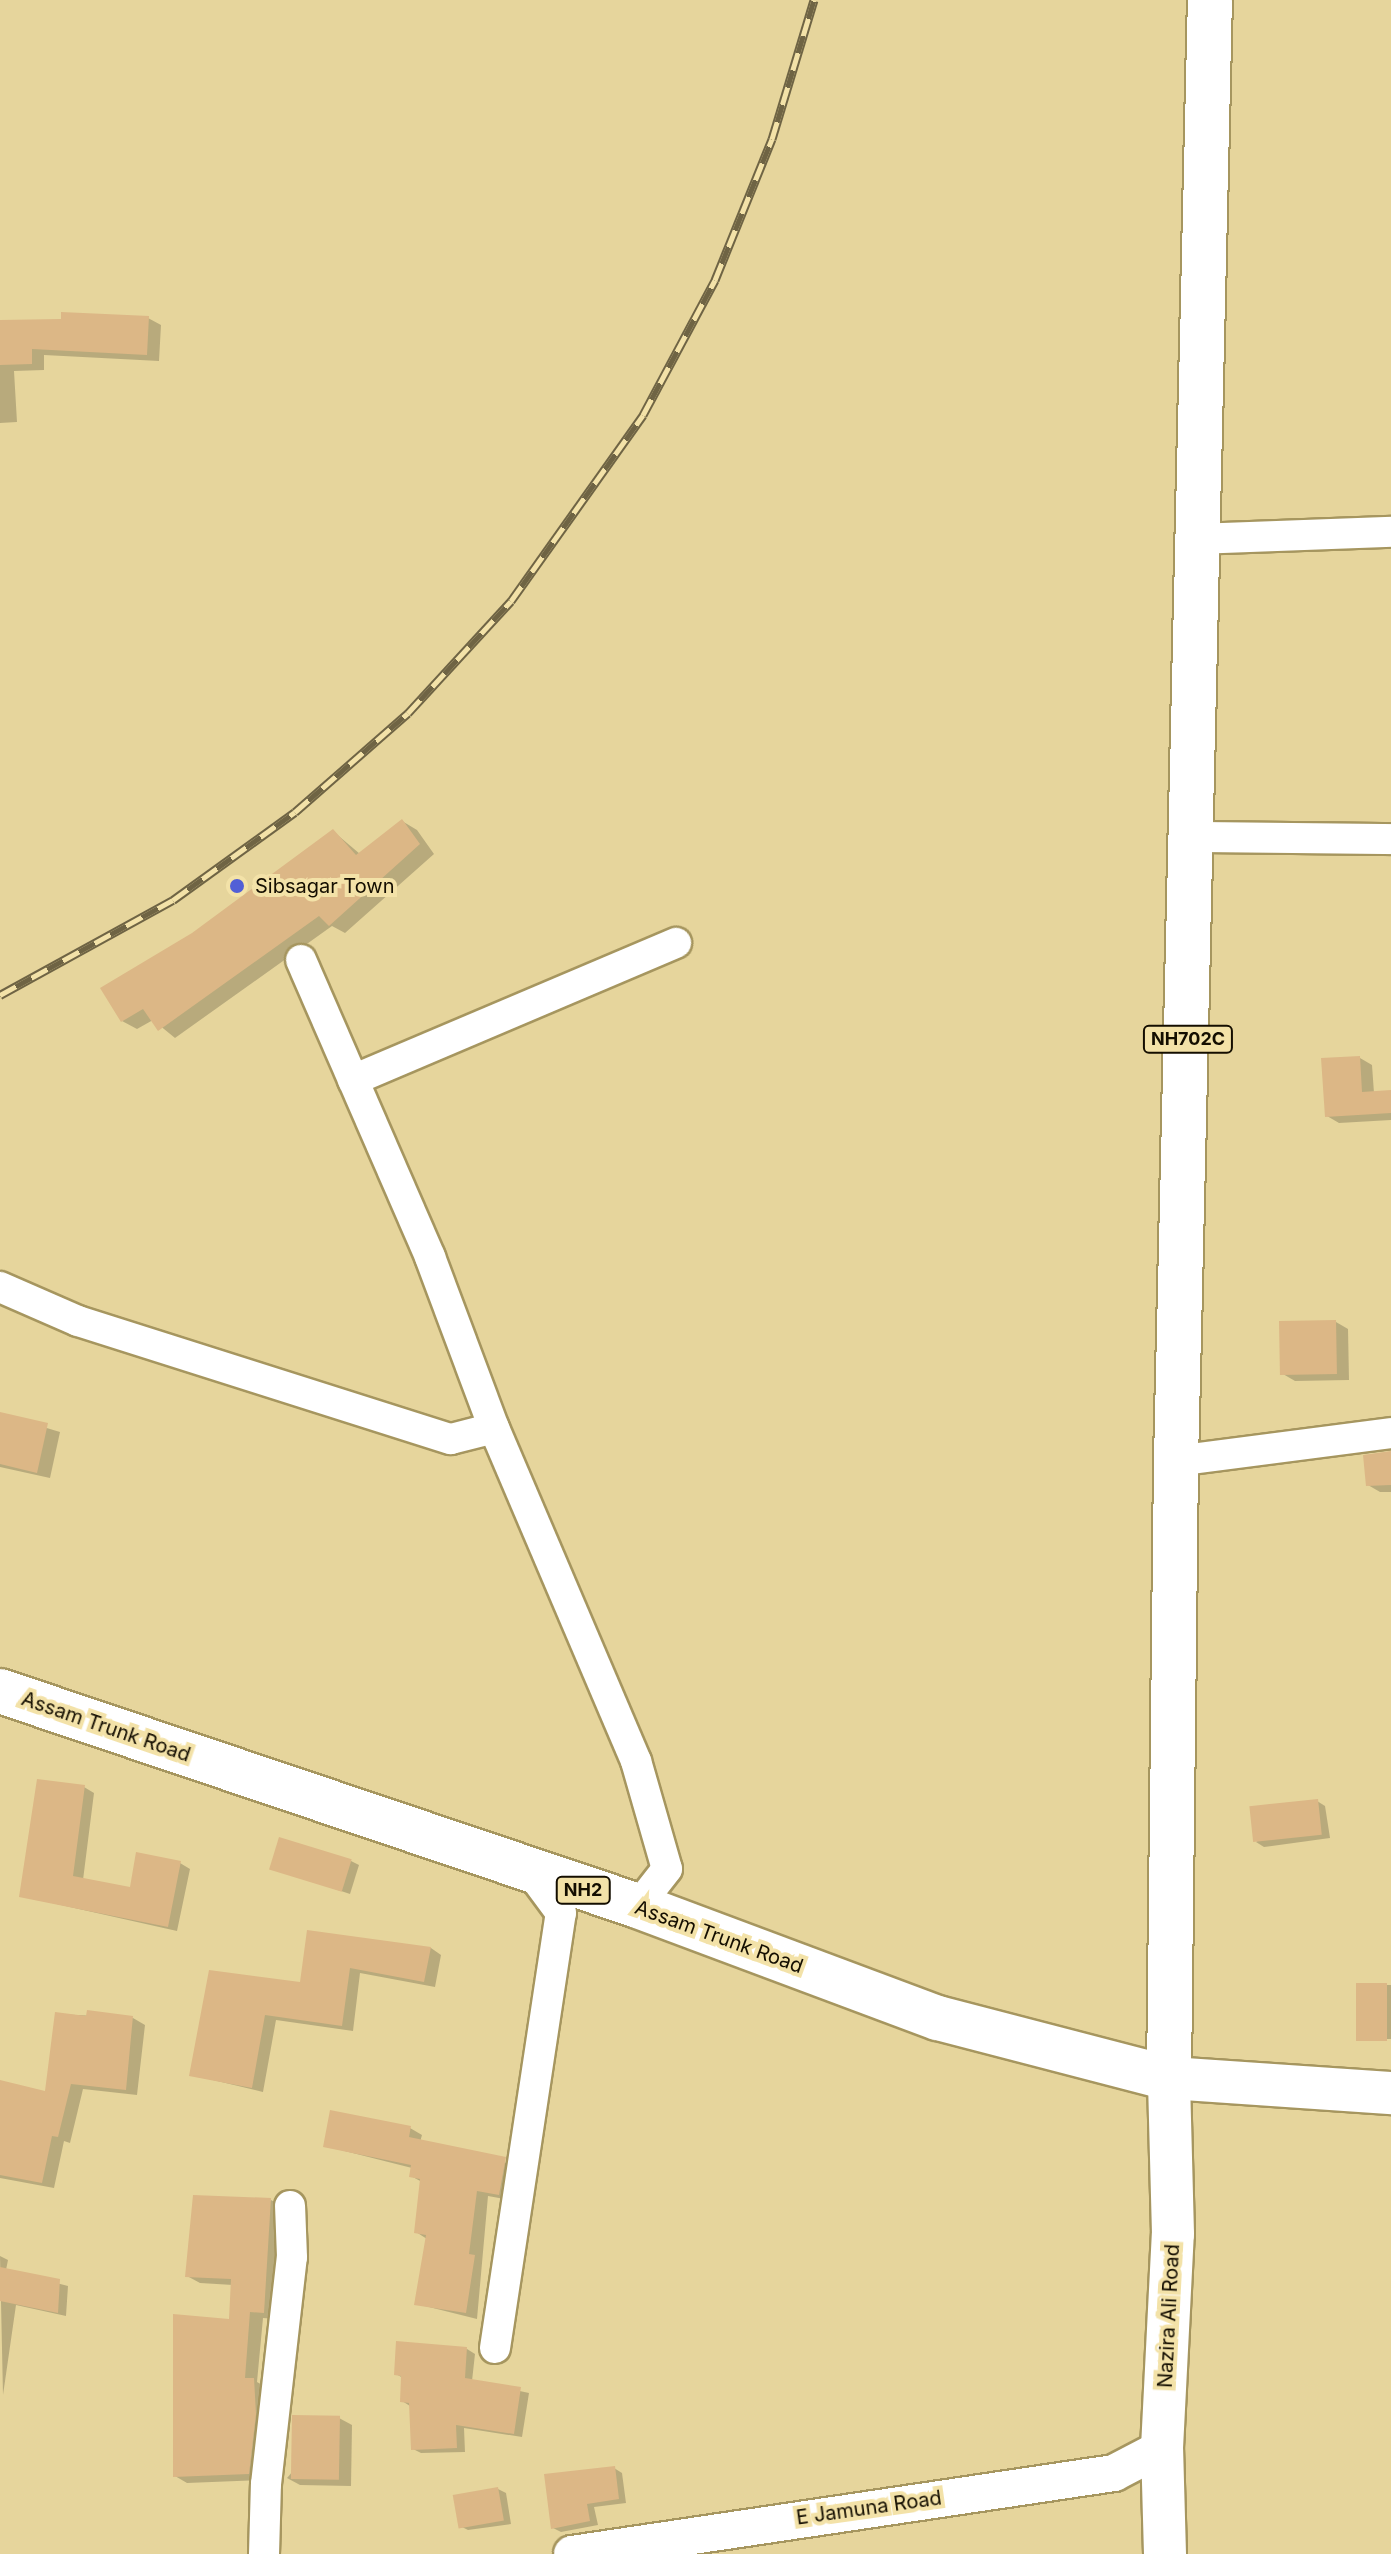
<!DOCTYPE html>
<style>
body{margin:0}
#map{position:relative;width:1391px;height:2554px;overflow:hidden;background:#e6d59c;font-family:Inter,sans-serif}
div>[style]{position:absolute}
.shadow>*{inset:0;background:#0003;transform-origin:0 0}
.building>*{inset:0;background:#dcb786;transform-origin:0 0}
.roads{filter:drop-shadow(2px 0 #a6965f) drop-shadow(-2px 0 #a6965f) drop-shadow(0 2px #a6965f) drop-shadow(0 -2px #a6965f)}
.minor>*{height:30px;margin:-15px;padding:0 15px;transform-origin:15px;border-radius:15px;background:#fff}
.tertiary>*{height:36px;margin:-18px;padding:0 18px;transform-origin:18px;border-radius:18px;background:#fff}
.secondary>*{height:42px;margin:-21px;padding:0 21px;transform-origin:21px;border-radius:21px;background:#fff}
.trunk>*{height:44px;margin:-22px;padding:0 22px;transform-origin:22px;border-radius:22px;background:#fff}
.rail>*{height:9px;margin-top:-4.5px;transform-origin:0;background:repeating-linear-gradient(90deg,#f3e2a8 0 18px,#6f6444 0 36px);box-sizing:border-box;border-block:2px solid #6f6444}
.dots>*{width:22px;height:22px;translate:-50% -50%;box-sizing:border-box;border:4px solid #f3e2a8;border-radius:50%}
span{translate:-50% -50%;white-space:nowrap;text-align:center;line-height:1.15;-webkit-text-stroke:8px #f3e2a8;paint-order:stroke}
.shield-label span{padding:2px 6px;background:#f3e2a8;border:2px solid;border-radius:6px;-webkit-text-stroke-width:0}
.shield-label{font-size:18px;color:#140e00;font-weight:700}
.poi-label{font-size:20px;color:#140e00}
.left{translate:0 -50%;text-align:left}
.street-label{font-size:20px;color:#140e00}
</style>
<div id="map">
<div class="shadow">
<div style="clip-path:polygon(148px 318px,161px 325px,159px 361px,44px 355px,44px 370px,14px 371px,17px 422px,0 423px,0 322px)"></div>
<div style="clip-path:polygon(402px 821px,417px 830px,434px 854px,345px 933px,332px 926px,175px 1038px,153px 1020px,137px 1029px,122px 1021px,193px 935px,334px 832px,360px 854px)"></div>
<div style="clip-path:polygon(1360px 1058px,1372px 1065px,1374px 1093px,1391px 1092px,1391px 1120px,1339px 1123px,1327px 1116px)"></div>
<div style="clip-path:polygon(1336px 1322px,1348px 1329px,1349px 1380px,1295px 1381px,1283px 1374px)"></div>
<div style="clip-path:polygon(0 1414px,60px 1432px,50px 1478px,0 1467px)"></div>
<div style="clip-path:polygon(1391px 1454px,1391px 1492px,1380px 1492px,1368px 1485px)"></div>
<div style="clip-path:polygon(84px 1787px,94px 1793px,83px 1880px,131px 1889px,180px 1863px,190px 1869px,177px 1931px,21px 1896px)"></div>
<div style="clip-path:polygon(1317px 1801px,1325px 1806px,1330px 1838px,1264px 1847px,1256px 1842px)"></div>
<div style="clip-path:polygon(351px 1861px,359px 1865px,350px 1894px,272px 1868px)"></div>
<div style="clip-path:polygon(309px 1932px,431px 1948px,441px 1955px,435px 1987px,360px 1973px,353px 2031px,276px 2020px,263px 2092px,192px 2075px,302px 1984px)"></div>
<div style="left:1358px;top:1985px;width:33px;height:54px"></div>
<div style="clip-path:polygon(57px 2014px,133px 2018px,145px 2025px,137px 2095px,83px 2089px,70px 2143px,64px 2141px,54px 2188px,0 2178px,0 2083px,46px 2093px)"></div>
<div style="clip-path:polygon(410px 2128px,422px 2135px,420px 2142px,517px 2166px,510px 2200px,488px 2196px,477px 2319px,417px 2304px,427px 2239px,416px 2232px,422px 2182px,411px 2176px,412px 2168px,325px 2146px)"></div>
<div style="clip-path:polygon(271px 2200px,283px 2207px,276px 2319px,263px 2318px,257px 2382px,266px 2387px,261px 2480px,187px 2483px,175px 2476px,231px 2321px,233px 2285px,200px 2283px,187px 2276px)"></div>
<div style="clip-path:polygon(0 2256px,8px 2260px,6px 2270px,68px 2286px,66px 2316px,16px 2305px,3px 2395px)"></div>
<div style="clip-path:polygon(467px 2349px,475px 2354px,472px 2381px,529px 2393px,522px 2437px,464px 2428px,465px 2452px,421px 2453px,413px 2449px,410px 2406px,402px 2401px,403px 2378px,396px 2374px)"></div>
<div style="clip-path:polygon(339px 2418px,352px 2425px,351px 2486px,300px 2485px,287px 2478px)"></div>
<div style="clip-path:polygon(614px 2468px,622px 2473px,626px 2503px,594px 2507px,598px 2525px,561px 2532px,553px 2528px)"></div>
<div style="clip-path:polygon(498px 2489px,506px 2493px,511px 2524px,468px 2530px,460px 2526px)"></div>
</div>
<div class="building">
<div style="clip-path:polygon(61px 312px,149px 316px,147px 355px,32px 349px,32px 364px,0 365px,0 320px,61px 319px)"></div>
<div style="clip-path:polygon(402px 819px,420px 844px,329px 926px,319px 916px,158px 1031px,143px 1009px,121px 1022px,100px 988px,192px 933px,333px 829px,356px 855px)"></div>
<div style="clip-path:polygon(1360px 1056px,1362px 1092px,1391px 1090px,1391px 1113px,1325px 1117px,1321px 1058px)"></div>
<div style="left:1336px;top:1320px;width:54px;height:57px;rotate:89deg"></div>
<div style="clip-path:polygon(0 1412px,48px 1423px,37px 1473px,0 1464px)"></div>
<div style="clip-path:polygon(1391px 1451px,1391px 1485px,1366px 1486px,1363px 1455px)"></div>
<div style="clip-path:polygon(37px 1779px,85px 1785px,73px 1876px,130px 1887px,136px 1852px,181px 1861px,168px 1927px,19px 1897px)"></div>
<div style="left:1318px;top:1799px;width:36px;height:69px;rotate:84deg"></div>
<div style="left:279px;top:1837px;width:76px;height:34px;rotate:17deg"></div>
<div style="clip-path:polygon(307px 1930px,431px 1947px,424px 1982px,350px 1968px,342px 2026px,265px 2015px,252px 2088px,189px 2076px,209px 1970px,300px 1982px)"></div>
<div style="left:1356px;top:1983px;width:31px;height:58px"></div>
<div style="clip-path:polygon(87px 2010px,133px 2016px,126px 2090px,71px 2084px,58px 2137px,52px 2136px,42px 2183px,0 2175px,0 2080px,45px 2091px,55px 2012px,86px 2016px)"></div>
<div style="clip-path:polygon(330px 2110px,411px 2126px,409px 2137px,506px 2157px,499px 2195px,477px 2191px,469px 2254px,475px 2255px,466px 2313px,414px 2305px,426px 2235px,414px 2233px,420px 2179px,409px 2177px,411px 2165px,323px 2147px)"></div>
<div style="clip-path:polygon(193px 2195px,271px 2198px,264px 2313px,250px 2312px,245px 2378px,254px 2378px,256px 2414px,249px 2474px,173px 2477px,173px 2314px,229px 2319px,231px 2279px,185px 2277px)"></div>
<div style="clip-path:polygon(0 2267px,60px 2279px,58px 2313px,0 2301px)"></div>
<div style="clip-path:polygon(396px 2341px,467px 2347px,465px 2378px,521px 2387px,514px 2434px,456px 2425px,457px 2448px,411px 2450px,409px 2403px,400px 2402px,401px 2376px,394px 2375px)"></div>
<div style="left:292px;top:2415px;width:48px;height:64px;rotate:1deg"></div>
<div style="clip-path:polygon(615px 2466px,619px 2499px,587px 2504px,590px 2521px,551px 2529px,544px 2474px)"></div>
<div style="left:498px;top:2487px;width:34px;height:46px;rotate:80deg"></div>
</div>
<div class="roads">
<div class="minor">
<div style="left:1197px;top:539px;width:194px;rotate:-2.1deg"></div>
<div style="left:1194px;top:837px;width:197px;rotate:0.6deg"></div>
<div style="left:301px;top:960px;width:324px;rotate:66.5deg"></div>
<div style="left:430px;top:1257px;width:183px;rotate:69.5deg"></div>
<div style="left:494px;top:1428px;width:362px;rotate:66.9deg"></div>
<div style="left:636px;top:1761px;width:112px;rotate:74deg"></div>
<div style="left:667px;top:1869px;width:47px;rotate:128.1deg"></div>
<div style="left:353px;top:1080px;width:351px;rotate:-23deg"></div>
<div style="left:0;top:1287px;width:85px;rotate:23.6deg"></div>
<div style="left:78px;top:1321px;width:391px;rotate:17.6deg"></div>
<div style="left:451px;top:1439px;width:44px;rotate:-14.3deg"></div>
<div style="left:1176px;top:1461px;width:217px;rotate:-7.4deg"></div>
<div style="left:495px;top:2348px;width:440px;rotate:-81.4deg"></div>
<div style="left:561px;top:1913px;width:49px;rotate:-126.6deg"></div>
<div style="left:264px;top:2554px;width:70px;rotate:-88.4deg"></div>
<div style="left:266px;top:2484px;width:228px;rotate:-83.5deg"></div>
<div style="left:292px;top:2257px;width:51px;rotate:-92.2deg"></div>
</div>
<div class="tertiary">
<div style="left:572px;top:2554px;width:548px;rotate:-8.5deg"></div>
<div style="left:1114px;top:2473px;width:54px;rotate:-27.5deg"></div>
</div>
<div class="secondary">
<div style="left:1165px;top:2554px;width:106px;rotate:-91.6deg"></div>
<div style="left:1162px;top:2448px;width:214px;rotate:-87.1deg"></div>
<div style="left:1173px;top:2234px;width:156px;rotate:-91.5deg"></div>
<div style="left:1169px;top:2078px;width:223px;rotate:3.9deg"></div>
</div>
<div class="trunk">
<div style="left:0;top:1691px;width:673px;rotate:18.62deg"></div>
<div style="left:638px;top:1906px;width:320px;rotate:20.5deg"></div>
<div style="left:938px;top:2018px;width:239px;rotate:14.6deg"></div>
<div style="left:1169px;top:2078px;width:617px;rotate:-89.35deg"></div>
<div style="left:1176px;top:1461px;width:1461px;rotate:-88.67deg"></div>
</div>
</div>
<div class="rail">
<div style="left:0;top:995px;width:197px;rotate:-28.8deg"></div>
<div style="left:173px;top:900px;width:150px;rotate:-35.8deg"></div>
<div style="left:295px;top:812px;width:150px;rotate:-41.2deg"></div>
<div style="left:408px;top:713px;width:152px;rotate:-47.4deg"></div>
<div style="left:511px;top:601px;width:228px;rotate:-54.6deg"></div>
<div style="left:643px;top:415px;width:153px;rotate:-61.9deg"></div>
<div style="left:715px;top:280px;width:152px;rotate:-68deg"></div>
<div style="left:772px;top:139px;width:145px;rotate:-73.2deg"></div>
</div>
<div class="dots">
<div style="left:237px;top:886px;background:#525fd6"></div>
</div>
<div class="shield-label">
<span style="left:1188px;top:1039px">NH702C</span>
<span style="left:583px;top:1890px">NH2</span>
</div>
<div class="poi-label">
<span class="left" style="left:255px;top:886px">Sibsagar Town</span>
</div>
<div class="street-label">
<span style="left:106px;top:1727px;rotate:19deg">Assam Trunk Road</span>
<span style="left:719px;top:1937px;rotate:20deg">Assam Trunk Road</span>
<span style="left:1169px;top:2316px;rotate:-87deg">Nazira Ali Road</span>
<span style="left:869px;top:2508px;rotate:-8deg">E Jamuna Road</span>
</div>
</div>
